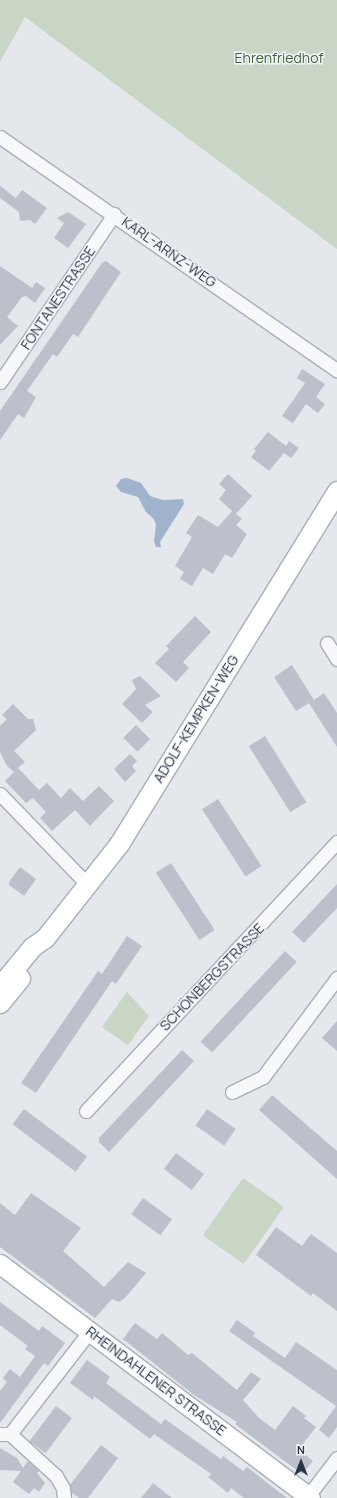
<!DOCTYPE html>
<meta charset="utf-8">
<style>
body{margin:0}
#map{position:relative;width:337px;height:1498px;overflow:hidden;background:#e4e7ec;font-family:Manrope,sans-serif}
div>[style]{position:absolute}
.green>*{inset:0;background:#c9d6c5;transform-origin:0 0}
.water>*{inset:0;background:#9fb4cc}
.building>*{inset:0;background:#bbc0ca;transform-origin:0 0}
.roads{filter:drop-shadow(1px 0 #a9aeb7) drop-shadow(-1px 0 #a9aeb7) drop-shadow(0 1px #a9aeb7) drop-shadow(0 -1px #a9aeb7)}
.street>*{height:13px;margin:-6.5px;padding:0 6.5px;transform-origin:6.5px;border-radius:6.5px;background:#f7f8fa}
.secondary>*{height:19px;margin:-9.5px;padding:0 9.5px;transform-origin:9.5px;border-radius:9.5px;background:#fff}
span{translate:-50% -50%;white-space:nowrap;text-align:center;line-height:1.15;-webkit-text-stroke:3px #f4f6f9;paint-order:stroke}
.park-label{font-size:14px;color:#3f6138}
.street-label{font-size:14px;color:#2b3445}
.north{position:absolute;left:281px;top:1442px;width:40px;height:40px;-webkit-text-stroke:3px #f4f6f9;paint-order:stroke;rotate:0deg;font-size:11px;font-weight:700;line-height:16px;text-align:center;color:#2b3445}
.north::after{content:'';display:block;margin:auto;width:14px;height:18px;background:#2b3445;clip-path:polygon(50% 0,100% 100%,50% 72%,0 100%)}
</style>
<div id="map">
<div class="green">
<div style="clip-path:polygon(0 0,337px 0,337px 249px,25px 17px,0 62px)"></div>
<div style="clip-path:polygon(127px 992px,149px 1016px,128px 1045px,102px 1027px)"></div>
<div style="left:243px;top:1178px;width:50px;height:70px;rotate:35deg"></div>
</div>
<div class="water">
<div style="clip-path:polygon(127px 478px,141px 483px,150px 496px,163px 500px,183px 499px,184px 504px,160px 542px,161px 547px,156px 547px,154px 542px,156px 524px,153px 518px,146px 512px,138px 497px,121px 492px,116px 486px,121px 479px)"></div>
</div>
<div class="building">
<div style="clip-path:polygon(0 186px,16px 198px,22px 190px,47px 208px,35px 224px,30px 220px,20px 221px,19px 212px,0 198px)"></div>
<div style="clip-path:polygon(68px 212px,86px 224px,68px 248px,54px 238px,64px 223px,57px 218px)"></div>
<div style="clip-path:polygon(106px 261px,121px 272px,78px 337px,73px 334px,57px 357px,53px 354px,27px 391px,36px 397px,24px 418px,18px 414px,0 440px,0 411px,102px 263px)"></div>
<div style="clip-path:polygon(0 266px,32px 288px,36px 282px,45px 288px,35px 303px,26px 296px,22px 297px,7px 317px,18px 326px,0 345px)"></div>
<div style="clip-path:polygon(302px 369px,325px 384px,316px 397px,325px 404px,318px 413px,306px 404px,293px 423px,282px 416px,305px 383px,297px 378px)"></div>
<div style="clip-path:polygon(268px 432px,286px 446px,289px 441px,299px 448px,291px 458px,284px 453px,269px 471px,251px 457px,256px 451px,254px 449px)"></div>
<div style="clip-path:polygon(228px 474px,252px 496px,236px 514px,242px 519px,236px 525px,247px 534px,232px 558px,225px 554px,213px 574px,203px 568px,192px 586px,180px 579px,184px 572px,175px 566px,192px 537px,186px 533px,198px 515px,218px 527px,232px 511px,219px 499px,226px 490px,219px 484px)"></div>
<div style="clip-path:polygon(195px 616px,211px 632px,183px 662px,189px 668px,176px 682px,155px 663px,169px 649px,166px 646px)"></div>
<div style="clip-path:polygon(292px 665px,314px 700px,324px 693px,337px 713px,337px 747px,309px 703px,296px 711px,274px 677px)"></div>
<div style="clip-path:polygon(140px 676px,161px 696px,145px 705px,153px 712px,142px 723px,122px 704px,136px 689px,132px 680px)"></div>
<div style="clip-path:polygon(13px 704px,28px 719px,33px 719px,36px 730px,14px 751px,25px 762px,18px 768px,39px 790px,47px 783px,61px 798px,70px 788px,83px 801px,99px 786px,114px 801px,90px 826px,75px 810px,52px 831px,40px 818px,46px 812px,33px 798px,26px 803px,5px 781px,14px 772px,7px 766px,0 752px,0 726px,7px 719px,2px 715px)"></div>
<div style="left:136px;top:725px;width:20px;height:18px;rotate:45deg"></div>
<div style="left:265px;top:736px;width:78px;height:19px;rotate:58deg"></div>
<div style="clip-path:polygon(130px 754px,137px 761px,132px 766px,136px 771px,125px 782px,114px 769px)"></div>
<div style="left:218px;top:799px;width:80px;height:19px;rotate:57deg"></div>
<div style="left:171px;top:863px;width:80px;height:18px;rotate:57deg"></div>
<div style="clip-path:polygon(20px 867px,36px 879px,24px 896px,9px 885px,9px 882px)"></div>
<div style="clip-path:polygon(337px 884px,337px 908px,304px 943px,292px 932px)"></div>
<div style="clip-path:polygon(127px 936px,142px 946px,116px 984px,112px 981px,36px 1093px,21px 1083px,98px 971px,102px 974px)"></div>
<div style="left:285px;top:951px;width:16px;height:124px;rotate:43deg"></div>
<div style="clip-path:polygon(337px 1021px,337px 1051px,322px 1038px)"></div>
<div style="clip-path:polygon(182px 1050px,194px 1061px,109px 1152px,99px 1142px,99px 1138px)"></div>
<div style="clip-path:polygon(272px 1095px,337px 1151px,337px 1179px,259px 1110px)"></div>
<div style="left:24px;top:1109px;width:79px;height:19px;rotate:37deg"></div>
<div style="left:207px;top:1109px;width:35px;height:20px;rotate:35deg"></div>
<div style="left:176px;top:1153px;width:35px;height:20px;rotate:37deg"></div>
<div style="clip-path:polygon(31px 1193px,81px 1228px,63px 1251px,104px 1287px,128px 1262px,146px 1273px,125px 1298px,119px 1302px,112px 1299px,95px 1318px,0 1247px,0 1203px,15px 1215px)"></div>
<div style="left:143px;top:1198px;width:36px;height:20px;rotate:36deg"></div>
<div style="clip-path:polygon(276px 1227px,302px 1246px,311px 1234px,337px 1253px,337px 1311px,313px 1293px,311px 1296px,256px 1255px)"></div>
<div style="clip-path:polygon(0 1302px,39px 1331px,42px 1326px,65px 1343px,48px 1366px,44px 1363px,0 1423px,0 1391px,7px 1382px,3px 1378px,10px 1369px,20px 1377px,35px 1356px,25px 1349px,28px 1346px,0 1325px)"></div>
<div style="clip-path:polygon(237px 1320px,255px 1333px,253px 1336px,285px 1358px,296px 1342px,337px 1370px,337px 1427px,329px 1438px,319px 1430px,336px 1406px,229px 1331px)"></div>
<div style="clip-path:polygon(135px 1323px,157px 1339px,162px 1333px,188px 1355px,192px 1353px,237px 1390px,251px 1372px,261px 1379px,243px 1400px,259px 1418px,275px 1430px,293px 1406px,306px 1416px,304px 1418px,316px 1427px,299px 1449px,313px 1461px,302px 1474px,235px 1424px,237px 1422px,194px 1395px,123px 1339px)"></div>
<div style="clip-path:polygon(87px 1360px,110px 1377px,106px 1383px,161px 1424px,165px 1419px,221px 1459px,223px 1456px,243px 1471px,247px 1467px,287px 1498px,244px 1498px,231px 1488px,228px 1493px,208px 1477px,211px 1474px,154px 1434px,150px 1439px,94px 1396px,93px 1400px,70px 1383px)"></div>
<div style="left:56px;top:1406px;width:20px;height:44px;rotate:37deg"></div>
<div style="clip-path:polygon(101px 1445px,118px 1458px,88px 1498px,79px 1498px,71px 1492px,70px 1485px)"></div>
<div style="clip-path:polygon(0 1448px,17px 1458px,23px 1468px,28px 1461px,39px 1471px,37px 1473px,45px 1483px,39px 1492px,34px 1488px,29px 1494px,13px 1482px,21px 1471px,0 1470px)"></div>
<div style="clip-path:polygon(153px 1483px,172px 1498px,141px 1498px)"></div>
</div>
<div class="roads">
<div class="street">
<div style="left:0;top:137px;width:410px;rotate:34.7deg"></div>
<div style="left:0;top:382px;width:203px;rotate:-55.8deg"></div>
<div style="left:327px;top:643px;width:19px;rotate:58deg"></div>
<div style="left:0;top:794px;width:127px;rotate:46deg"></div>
<div style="left:232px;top:1092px;width:34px;rotate:-26deg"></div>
<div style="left:263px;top:1077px;width:124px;rotate:-53.2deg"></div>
<div style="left:86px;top:1111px;width:368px;rotate:-47deg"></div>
<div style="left:0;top:1434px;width:10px"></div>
<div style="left:10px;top:1434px;width:130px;rotate:-52.2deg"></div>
<div style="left:10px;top:1434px;width:62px;rotate:42.4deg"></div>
<div style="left:56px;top:1476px;width:14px;rotate:60deg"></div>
<div style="left:63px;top:1488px;width:10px;rotate:84deg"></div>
<div style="left:308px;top:1496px;width:48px;rotate:-52.7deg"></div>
</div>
<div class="secondary">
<div style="left:0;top:986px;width:50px;rotate:-50.6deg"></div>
<div style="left:32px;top:947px;width:16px;rotate:-35deg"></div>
<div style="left:45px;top:938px;width:120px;rotate:-51.8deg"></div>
<div style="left:119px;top:844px;width:415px;rotate:-58.3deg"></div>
<div style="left:0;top:1003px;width:32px;rotate:-51deg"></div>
<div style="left:0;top:1264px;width:388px;rotate:37deg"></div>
</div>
</div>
<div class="park-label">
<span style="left:279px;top:58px">Ehrenfriedhof</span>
</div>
<div class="street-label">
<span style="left:169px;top:252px;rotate:35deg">KARL-ARNZ-WEG</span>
<span style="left:58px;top:298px;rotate:-56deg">FONTANESTRASSE</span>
<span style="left:196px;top:719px;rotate:-58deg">ADOLF-KEMPKEN-WEG</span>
<span style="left:212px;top:977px;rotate:-46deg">SCHÖNBERGSTRASSE</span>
<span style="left:156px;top:1381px;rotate:37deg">RHEINDAHLENER STRASSE</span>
</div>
<div class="north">N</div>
</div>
